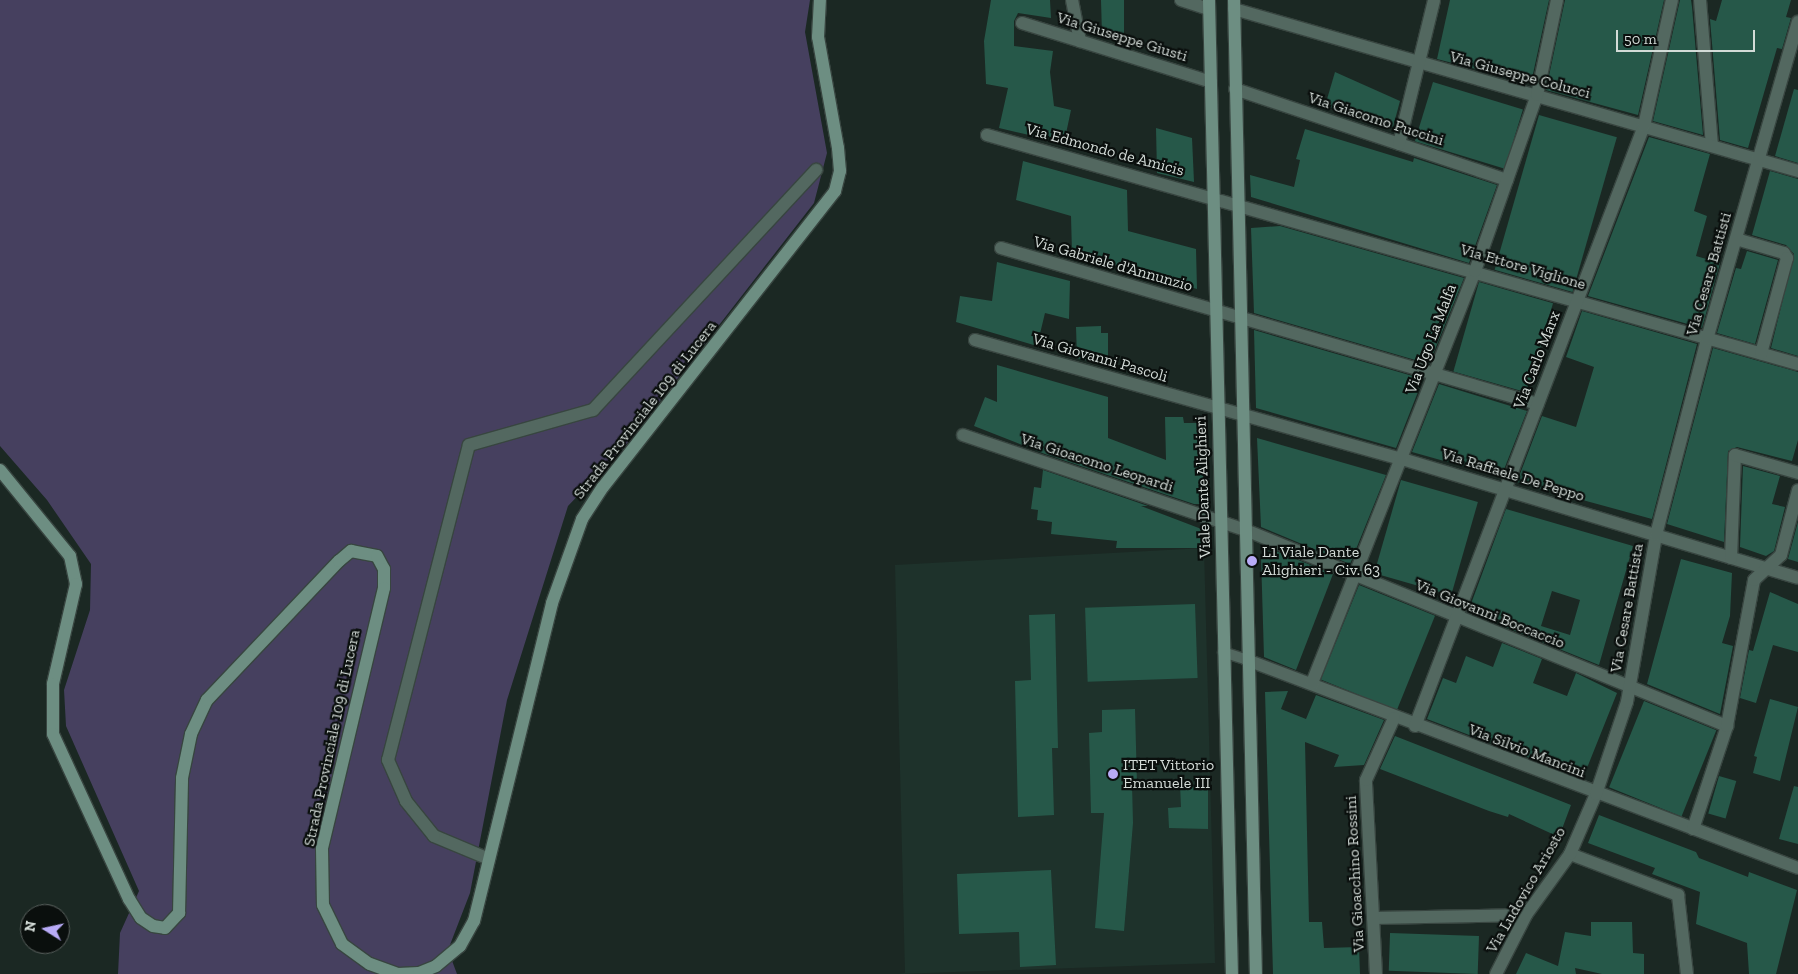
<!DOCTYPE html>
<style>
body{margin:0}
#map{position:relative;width:1798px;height:974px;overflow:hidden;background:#1b2823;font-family:"Zilla Slab",serif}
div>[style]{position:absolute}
.built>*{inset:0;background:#1e322b}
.green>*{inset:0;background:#46405f}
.building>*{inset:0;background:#265849;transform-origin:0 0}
.roads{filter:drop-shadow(1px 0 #384540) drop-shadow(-1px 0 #384540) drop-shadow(0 1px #384540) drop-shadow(0 -1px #384540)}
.lane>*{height:10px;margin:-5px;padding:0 5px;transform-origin:5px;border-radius:5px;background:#536860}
.street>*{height:12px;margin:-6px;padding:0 6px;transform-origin:6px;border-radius:6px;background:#536860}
.secondary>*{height:12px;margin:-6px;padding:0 6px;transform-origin:6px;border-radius:6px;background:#6d8e82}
.dots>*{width:14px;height:14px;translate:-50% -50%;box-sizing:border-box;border:2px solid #0a0f0d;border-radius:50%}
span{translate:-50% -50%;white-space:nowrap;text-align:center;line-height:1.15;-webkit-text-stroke:4.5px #0a0f0d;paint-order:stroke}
.street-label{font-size:16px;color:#d3dbd7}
.poi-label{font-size:16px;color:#d3dbd7}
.left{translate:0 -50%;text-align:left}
.north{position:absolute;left:20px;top:904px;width:50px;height:50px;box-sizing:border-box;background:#0a0f0d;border:1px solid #5a615e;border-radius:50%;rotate:280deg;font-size:14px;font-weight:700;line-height:20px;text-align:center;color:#d3dbd7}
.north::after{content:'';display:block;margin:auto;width:18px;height:22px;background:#b8abf7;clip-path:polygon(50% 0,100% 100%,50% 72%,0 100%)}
.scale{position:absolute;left:1616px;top:30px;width:139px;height:22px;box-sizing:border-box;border:2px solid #d3dbd7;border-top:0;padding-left:6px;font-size:15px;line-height:18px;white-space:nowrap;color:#d3dbd7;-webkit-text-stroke:4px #0a0f0d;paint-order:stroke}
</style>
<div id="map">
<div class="built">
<div style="clip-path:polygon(1204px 548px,1215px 963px,898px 974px,905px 973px,895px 565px)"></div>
</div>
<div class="green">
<div style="clip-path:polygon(0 0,810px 0,805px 32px,827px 153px,814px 203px,625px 446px,568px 506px,507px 700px,470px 893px,448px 950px,457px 974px,118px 974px,120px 933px,139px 891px,66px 726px,64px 690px,90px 610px,91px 564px,47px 500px,0 446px)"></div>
</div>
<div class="building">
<div style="clip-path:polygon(991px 0,1050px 0,1051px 18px,1018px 13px,1014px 21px,1014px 46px,1053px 51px,1050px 72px,1054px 106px,1071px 110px,1064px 143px,999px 128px,1008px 88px,986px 84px,984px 41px)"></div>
<div style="clip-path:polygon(1101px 0,1124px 0,1124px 41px,1102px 34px)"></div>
<div style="clip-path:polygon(1450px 0,1549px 0,1531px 83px,1437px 59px)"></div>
<div style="clip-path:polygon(1565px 0,1664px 0,1638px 115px,1546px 90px)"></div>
<div style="clip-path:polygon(1680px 0,1691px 0,1692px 7px,1703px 135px,1653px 121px)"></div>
<div style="clip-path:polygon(1722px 0,1791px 0,1786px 17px,1791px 18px,1782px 49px,1777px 48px,1748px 148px,1720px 140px,1710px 19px,1716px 21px)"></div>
<div style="clip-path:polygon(1335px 72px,1400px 101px,1393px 127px,1325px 106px)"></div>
<div style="left:1433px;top:82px;width:94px;height:62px;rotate:17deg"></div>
<div style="clip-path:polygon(1794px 89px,1798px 90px,1798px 163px,1775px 156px)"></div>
<div style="left:1539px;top:115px;width:81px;height:161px;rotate:16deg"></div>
<div style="clip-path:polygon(1156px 128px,1192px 138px,1194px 182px,1157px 173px)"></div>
<div style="clip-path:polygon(1305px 129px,1413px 162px,1414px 158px,1497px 185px,1469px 263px,1251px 197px,1250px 175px,1294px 187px,1300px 160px,1296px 159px)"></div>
<div style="clip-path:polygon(1649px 137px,1710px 154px,1694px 211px,1707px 216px,1696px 256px,1720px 263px,1702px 328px,1588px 296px)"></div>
<div style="clip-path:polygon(1023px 161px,1127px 190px,1128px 231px,1196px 249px,1197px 289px,1072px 253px,1071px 216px,1016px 200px)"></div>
<div style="clip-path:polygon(1770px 171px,1798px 179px,1798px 356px,1771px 348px,1794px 254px,1786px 245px,1752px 235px)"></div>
<div style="clip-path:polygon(1280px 226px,1464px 278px,1429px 364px,1254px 313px,1251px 228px)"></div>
<div style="clip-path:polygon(1747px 251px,1778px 260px,1755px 344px,1717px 333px,1736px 268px,1741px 269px)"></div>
<div style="clip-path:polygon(997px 262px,1070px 281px,1069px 319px,1045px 313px,1037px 346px,956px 322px,960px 296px,992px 301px)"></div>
<div style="left:1479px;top:282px;width:77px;height:93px;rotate:16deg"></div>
<div style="clip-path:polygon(1582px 311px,1697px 344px,1652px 519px,1517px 482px,1542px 416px,1576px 427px,1594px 367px,1566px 357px)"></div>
<div style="clip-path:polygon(1101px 326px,1101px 333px,1108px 333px,1108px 366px,1077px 358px,1076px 327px)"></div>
<div style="clip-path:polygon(1254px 330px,1423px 379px,1396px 448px,1256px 408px)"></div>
<div style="clip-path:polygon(1713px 348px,1798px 372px,1798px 440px,1792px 461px,1737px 447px,1728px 451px,1724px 542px,1667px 524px)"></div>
<div style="clip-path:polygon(997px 365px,1108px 397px,1108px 438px,1166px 460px,1165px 417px,1183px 417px,1184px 423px,1201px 423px,1204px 504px,1194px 504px,1045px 454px,974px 426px,985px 397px,997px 402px)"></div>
<div style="clip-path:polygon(1439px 384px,1527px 411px,1501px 477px,1412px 452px)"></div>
<div style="clip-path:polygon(1257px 438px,1386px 475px,1350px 564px,1261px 527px)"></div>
<div style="clip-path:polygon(1743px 466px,1780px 476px,1772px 504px,1785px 507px,1774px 551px,1766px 556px,1740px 547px)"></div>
<div style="clip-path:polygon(1043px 470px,1148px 506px,1141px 506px,1204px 530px,1204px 548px,1116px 548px,1117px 541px,1051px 534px,1052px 522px,1037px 520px,1038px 510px,1031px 509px,1034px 487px,1041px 488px)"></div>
<div style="left:1401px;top:480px;width:80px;height:97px;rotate:16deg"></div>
<div style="clip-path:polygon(evenodd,1506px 509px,1633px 546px,1599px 665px,1468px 612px,1506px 509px,1552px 591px,1580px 600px,1570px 635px,1541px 626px,1552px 591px)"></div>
<div style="clip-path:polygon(1798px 522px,1798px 562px,1788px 559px)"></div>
<div style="clip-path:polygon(1271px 549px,1333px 574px,1296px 670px,1264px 657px,1261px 556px)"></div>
<div style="clip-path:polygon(1681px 559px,1732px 573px,1730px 616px,1722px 643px,1733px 646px,1720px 714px,1647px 684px)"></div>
<div style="left:1359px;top:585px;width:82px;height:102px;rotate:22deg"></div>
<div style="clip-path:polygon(1770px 592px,1798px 604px,1798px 652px,1773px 645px,1756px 703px,1740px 698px,1749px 650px,1753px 651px)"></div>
<div style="left:1195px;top:604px;width:74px;height:110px;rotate:88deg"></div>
<div style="clip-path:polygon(1055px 614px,1058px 748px,1052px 748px,1054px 815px,1018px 817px,1015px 681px,1031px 680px,1029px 615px)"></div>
<div style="clip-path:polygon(1502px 643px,1542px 659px,1533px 683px,1567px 696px,1576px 673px,1617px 693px,1583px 778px,1427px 719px,1443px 678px,1456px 683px,1466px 656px,1493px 667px)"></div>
<div style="clip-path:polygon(1288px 691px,1281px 709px,1306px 719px,1316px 695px,1384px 720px,1364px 765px,1334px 767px,1339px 755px,1305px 742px,1309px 922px,1322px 922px,1324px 948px,1359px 947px,1360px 974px,1273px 974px,1265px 692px)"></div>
<div style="clip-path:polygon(1770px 699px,1798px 707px,1780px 781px,1753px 773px,1757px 757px,1754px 756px)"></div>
<div style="left:1644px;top:701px;width:78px;height:93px;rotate:22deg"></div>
<div style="clip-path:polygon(1135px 709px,1137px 784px,1132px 784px,1133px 823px,1124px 931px,1095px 928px,1104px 813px,1091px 813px,1089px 733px,1102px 732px,1102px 710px)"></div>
<div style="clip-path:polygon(1395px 736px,1571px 805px,1559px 837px,1509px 814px,1508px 817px,1489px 811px,1380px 769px)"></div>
<div style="left:1719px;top:776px;width:18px;height:39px;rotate:16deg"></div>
<div style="clip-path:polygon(1180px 785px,1208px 788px,1208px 829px,1169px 828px,1168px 808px,1181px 807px)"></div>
<div style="clip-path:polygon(1794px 786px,1798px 787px,1798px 844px,1779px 839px)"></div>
<div style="clip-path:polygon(1599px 815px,1696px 852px,1699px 858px,1748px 877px,1749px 872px,1797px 890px,1776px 974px,1749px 974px,1747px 943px,1696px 924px,1700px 892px,1652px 874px,1655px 868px,1588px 843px)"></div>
<div style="clip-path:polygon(1051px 870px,1056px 965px,1020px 967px,1019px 932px,959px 934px,957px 874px)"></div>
<div style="clip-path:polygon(1591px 922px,1632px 922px,1633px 953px,1644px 954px,1644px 974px,1602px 974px,1575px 968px,1576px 974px,1516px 974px,1526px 953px,1558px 966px,1565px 932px,1591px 936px)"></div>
<div style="left:1479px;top:936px;width:38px;height:89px;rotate:92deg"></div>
</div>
<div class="roads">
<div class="lane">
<div style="left:1223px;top:652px;width:25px;rotate:18deg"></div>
</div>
<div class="street">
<div style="left:1072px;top:0;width:42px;rotate:79deg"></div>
<div style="left:1181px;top:0;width:29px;rotate:18deg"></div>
<div style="left:1700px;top:0;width:146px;rotate:85.3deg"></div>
<div style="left:1234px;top:9px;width:587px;rotate:16.03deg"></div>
<div style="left:1022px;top:23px;width:198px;rotate:17.3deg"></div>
<div style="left:1235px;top:89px;width:287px;rotate:18.5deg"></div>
<div style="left:987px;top:135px;width:843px;rotate:15.77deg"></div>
<div style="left:1399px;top:144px;width:148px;rotate:-76.3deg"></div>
<div style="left:1736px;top:239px;width:50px;rotate:16.3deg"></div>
<div style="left:1784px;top:253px;width:6px;rotate:59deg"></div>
<div style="left:1787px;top:258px;width:99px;rotate:105.2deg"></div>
<div style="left:1001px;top:248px;width:559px;rotate:16.2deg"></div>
<div style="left:975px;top:340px;width:443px;rotate:15.6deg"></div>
<div style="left:1402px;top:459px;width:413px;rotate:16.7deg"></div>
<div style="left:963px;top:435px;width:295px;rotate:18.6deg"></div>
<div style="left:1243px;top:529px;width:523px;rotate:22.15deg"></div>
<div style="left:1731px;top:558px;width:103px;rotate:-87.8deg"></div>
<div style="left:1735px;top:455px;width:66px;rotate:15.9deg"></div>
<div style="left:1247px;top:660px;width:589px;rotate:20.68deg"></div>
<div style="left:1312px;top:683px;width:443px;rotate:-68.4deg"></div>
<div style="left:1475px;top:271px;width:187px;rotate:-70.6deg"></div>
<div style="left:1537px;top:95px;width:97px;rotate:-78.1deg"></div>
<div style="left:1415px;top:726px;width:642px;rotate:-69.11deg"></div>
<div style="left:1644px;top:126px;width:129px;rotate:-77.5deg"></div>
<div style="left:1693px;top:829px;width:108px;rotate:-71.7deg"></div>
<div style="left:1727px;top:726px;width:148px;rotate:-79.5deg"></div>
<div style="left:1754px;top:580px;width:37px;rotate:-43deg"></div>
<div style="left:1781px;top:555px;width:67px;rotate:-75.3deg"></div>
<div style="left:1570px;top:854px;width:116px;rotate:20.8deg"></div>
<div style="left:1678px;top:895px;width:80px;rotate:83.5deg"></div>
<div style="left:489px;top:859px;width:60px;rotate:-157.3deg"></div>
<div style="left:434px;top:836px;width:45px;rotate:-128.7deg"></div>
<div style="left:406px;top:801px;width:45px;rotate:-113.7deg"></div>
<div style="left:388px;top:760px;width:325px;rotate:-75.6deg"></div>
<div style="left:469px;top:445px;width:129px;rotate:-15.8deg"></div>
<div style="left:593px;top:410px;width:328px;rotate:-47.1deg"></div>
<div style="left:1373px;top:918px;width:153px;rotate:-1.1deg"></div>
<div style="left:1376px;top:974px;width:194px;rotate:-93deg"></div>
<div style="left:1366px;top:780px;width:68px;rotate:-65.7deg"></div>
<div style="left:1496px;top:974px;width:66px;rotate:-63deg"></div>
<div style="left:1526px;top:915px;width:75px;rotate:-54.2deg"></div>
<div style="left:1570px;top:854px;width:65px;rotate:-66.6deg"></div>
<div style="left:1596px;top:794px;width:97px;rotate:-71.4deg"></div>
<div style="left:1627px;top:702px;width:169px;rotate:-80.1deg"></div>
<div style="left:1656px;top:535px;width:203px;rotate:-75.4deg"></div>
<div style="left:1707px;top:339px;width:330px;rotate:-74deg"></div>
</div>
<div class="secondary">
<div style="left:1209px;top:0;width:974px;rotate:88.65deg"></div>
<div style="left:1234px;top:0;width:974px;rotate:88.71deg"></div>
<div style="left:0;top:470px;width:111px;rotate:50.9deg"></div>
<div style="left:70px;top:556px;width:29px;rotate:78deg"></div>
<div style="left:76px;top:584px;width:103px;rotate:103deg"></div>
<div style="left:53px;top:684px;width:50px;rotate:90deg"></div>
<div style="left:53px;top:734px;width:182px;rotate:65.3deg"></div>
<div style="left:129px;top:899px;width:22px;rotate:58deg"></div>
<div style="left:141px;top:918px;width:14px;rotate:34deg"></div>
<div style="left:153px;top:926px;width:12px;rotate:9deg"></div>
<div style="left:165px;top:928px;width:21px;rotate:-47deg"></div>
<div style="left:179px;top:913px;width:135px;rotate:-88.7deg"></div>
<div style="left:182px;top:778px;width:45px;rotate:-78.4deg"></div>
<div style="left:191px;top:734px;width:38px;rotate:-65deg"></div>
<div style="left:207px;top:700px;width:192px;rotate:-46.5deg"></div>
<div style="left:339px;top:561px;width:16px;rotate:-40deg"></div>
<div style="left:351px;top:551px;width:26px;rotate:11deg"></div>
<div style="left:377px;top:556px;width:15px;rotate:62deg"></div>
<div style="left:384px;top:569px;width:19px;rotate:90deg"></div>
<div style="left:384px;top:588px;width:268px;rotate:103.4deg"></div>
<div style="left:322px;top:849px;width:56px;rotate:89deg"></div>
<div style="left:323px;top:905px;width:43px;rotate:64deg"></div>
<div style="left:342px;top:944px;width:34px;rotate:36deg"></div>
<div style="left:370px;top:964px;width:30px;rotate:20deg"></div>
<div style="left:398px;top:974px;width:21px;rotate:-3deg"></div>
<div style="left:419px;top:973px;width:18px;rotate:-22deg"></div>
<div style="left:436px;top:966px;width:31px;rotate:-40deg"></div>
<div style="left:460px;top:946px;width:29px;rotate:-61deg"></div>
<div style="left:474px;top:921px;width:327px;rotate:-76.2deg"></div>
<div style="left:552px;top:603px;width:89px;rotate:-70.3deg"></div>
<div style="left:582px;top:519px;width:38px;rotate:-57deg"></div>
<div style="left:603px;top:487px;width:376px;rotate:-51.9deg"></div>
<div style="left:835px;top:191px;width:21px;rotate:-76deg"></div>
<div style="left:840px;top:171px;width:23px;rotate:-95deg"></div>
<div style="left:838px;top:148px;width:113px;rotate:-100.2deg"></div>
<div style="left:818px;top:37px;width:37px;rotate:-87deg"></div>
</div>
</div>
<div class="dots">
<div style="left:1252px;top:561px;background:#b8abf7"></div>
<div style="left:1113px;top:774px;background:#b8abf7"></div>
</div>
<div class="street-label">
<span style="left:1122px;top:37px;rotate:17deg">Via Giuseppe Giusti</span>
<span style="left:1520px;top:75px;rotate:15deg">Via Giuseppe Colucci</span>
<span style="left:1376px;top:119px;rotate:18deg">Via Giacomo Puccini</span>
<span style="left:1105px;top:150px;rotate:15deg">Via Edmondo de Amicis</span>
<span style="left:1113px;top:264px;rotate:16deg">Via Gabriele d'Annunzio</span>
<span style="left:1523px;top:267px;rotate:16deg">Via Ettore Viglione</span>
<span style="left:1709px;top:274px;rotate:-74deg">Via Cesare Battisti</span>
<span style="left:1431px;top:339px;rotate:-69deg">Via Ugo La Malfa</span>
<span style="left:1100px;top:358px;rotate:16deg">Via Giovanni Pascoli</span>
<span style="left:1537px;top:360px;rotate:-69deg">Via Carlo Marx</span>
<span style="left:645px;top:410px;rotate:-52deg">Strada Provinciale 109 di Lucera</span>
<span style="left:1097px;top:463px;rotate:18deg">Via Gioacomo Leopardi</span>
<span style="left:1513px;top:475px;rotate:17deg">Via Raffaele De Peppo</span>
<span style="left:1203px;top:487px;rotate:-92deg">Viale Dante Alighieri</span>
<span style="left:1627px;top:608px;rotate:-80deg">Via Cesare Battista</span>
<span style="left:1490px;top:614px;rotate:22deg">Via Giovanni Boccaccio</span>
<span style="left:332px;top:738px;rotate:-78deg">Strada Provinciale 109 di Lucera</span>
<span style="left:1527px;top:751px;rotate:21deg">Via Silvio Mancini</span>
<span style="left:1355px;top:874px;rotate:-93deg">Via Gioacchino Rossini</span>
<span style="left:1526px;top:890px;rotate:-60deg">Via Ludovico Ariosto</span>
</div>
<div class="poi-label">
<span class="left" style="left:1262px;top:561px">L1 Viale Dante<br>Alighieri - Civ. 63</span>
<span class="left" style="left:1123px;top:774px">ITET Vittorio<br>Emanuele III</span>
</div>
<div class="north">N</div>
<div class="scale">50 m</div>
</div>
